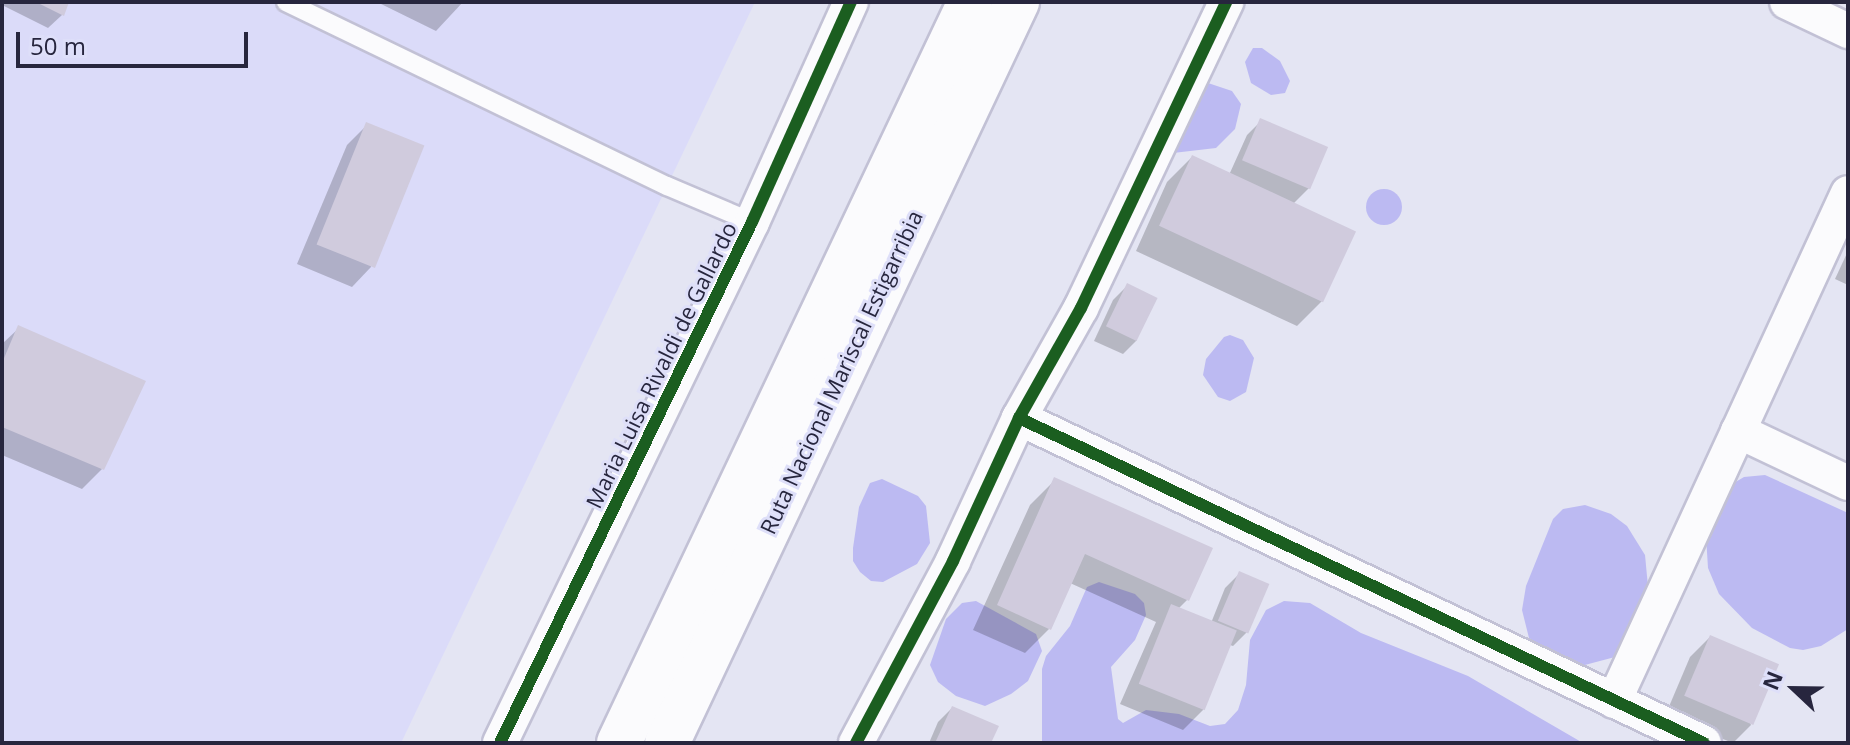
<!DOCTYPE html>
<style>
body{margin:0}
#map{position:relative;width:1850px;height:745px;overflow:hidden;background:#e4e5f3;font-family:"Open Sans",sans-serif}
div>[style]{position:absolute}
.built>*{inset:0;background:#dbdbf9}
.forest>*{inset:0;background:#bcbaf2}
.round{border-radius:50%}
.shadow>*{inset:0;background:#0003}
.building>*{inset:0;background:#d0cbdd;transform-origin:0 0}
.roads{filter:drop-shadow(2px 0 #c2c1d5) drop-shadow(-2px 0 #c2c1d5) drop-shadow(0 2px #c2c1d5) drop-shadow(0 -2px #c2c1d5)}
.lane>*{height:18px;margin:-9px;padding:0 9px;transform-origin:9px;border-radius:9px;background:#fbfbfd}
.street>*{height:34px;margin:-17px;padding:0 17px;transform-origin:17px;border-radius:17px;background:#fbfbfd}
.highway>*{height:44px;margin:-22px;padding:0 22px;transform-origin:22px;border-radius:22px;background:#fbfbfd}
.cycleway>*{height:12px;margin:-6px;padding:0 6px;transform-origin:6px;border-radius:6px;background:#1b5e20}
span{translate:-50% -50%;white-space:nowrap;text-align:center;line-height:1.15;-webkit-text-stroke:6px #dedff9;paint-order:stroke}
.street-label{font-size:22px;color:#27263e}
.frame{position:absolute;inset:0;border:4px solid #27263e;pointer-events:none}
.north{position:absolute;left:1754px;top:649px;width:80px;height:80px;-webkit-text-stroke:6px #dedff9;paint-order:stroke;rotate:292deg;font-size:22px;font-weight:700;line-height:32px;text-align:center;color:#27263e}
.north::after{content:'';display:block;margin:auto;width:28px;height:36px;background:#27263e;clip-path:polygon(50% 0,100% 100%,50% 72%,0 100%)}
.scale{position:absolute;left:16px;top:32px;width:232px;height:36px;box-sizing:border-box;border:4px solid #27263e;border-top:0;padding-left:10px;font-size:24px;line-height:28px;white-space:nowrap;color:#27263e;-webkit-text-stroke:6px #dedff9;paint-order:stroke}
</style>
<div id="map">
<div class="built">
<div style="clip-path:polygon(2px 2px,755px 2px,401px 743px,2px 743px)"></div>
</div>
<div class="forest">
<div style="clip-path:polygon(1253px 48px,1262px 48px,1280px 61px,1290px 81px,1285px 93px,1271px 95px,1251px 83px,1245px 62px)"></div>
<div style="clip-path:polygon(1208px 83px,1232px 91px,1241px 104px,1235px 129px,1216px 148px,1173px 153px,1193px 86px)"></div>
<div class="round" style="left:1366px;top:189px;width:36px;height:36px"></div>
<div style="clip-path:polygon(1230px 335px,1243px 340px,1254px 358px,1246px 392px,1230px 401px,1218px 397px,1203px 375px,1206px 359px,1224px 337px)"></div>
<div style="clip-path:polygon(1765px 475px,1848px 513px,1848px 629px,1821px 646px,1803px 650px,1790px 648px,1752px 628px,1719px 594px,1708px 568px,1706px 536px,1727px 487px,1744px 477px)"></div>
<div style="clip-path:polygon(882px 479px,918px 496px,926px 506px,930px 543px,917px 564px,883px 582px,871px 581px,860px 572px,853px 561px,853px 548px,859px 507px,870px 483px)"></div>
<div style="clip-path:polygon(1585px 505px,1611px 514px,1627px 526px,1645px 555px,1649px 597px,1633px 644px,1615px 657px,1581px 666px,1548px 651px,1529px 638px,1522px 610px,1526px 586px,1553px 519px,1563px 509px)"></div>
<div style="clip-path:polygon(1099px 582px,1135px 594px,1144px 603px,1146px 615px,1135px 640px,1111px 667px,1118px 719px,1123px 723px,1146px 710px,1179px 714px,1210px 726px,1225px 724px,1238px 710px,1246px 685px,1250px 640px,1266px 610px,1284px 601px,1310px 603px,1361px 633px,1468px 676px,1583px 743px,1042px 743px,1042px 669px,1046px 656px,1070px 626px,1087px 587px)"></div>
<div style="clip-path:polygon(976px 601px,1036px 634px,1042px 651px,1028px 681px,1011px 694px,985px 706px,956px 696px,938px 682px,930px 665px,946px 619px,962px 603px)"></div>
</div>
<div class="shadow">
<div style="clip-path:polygon(2px 2px,67px 2px,62px 15px,48px 28px,2px 5px)"></div>
<div style="clip-path:polygon(377px 2px,463px 2px,436px 31px)"></div>
<div style="clip-path:polygon(1261px 121px,1309px 188px,1293px 204px,1322px 301px,1297px 326px,1136px 251px,1167px 182px,1192px 157px,1229px 175px,1247px 135px)"></div>
<div style="clip-path:polygon(367px 125px,371px 267px,352px 287px,297px 264px,347px 145px)"></div>
<div style="clip-path:polygon(1848px 251px,1848px 285px,1835px 279px)"></div>
<div style="clip-path:polygon(1127px 286px,1137px 340px,1123px 354px,1094px 341px,1113px 300px)"></div>
<div style="clip-path:polygon(19px 328px,102px 469px,82px 489px,2px 455px,2px 344px)"></div>
<div style="clip-path:polygon(1055px 480px,1188px 599px,1178px 609px,1211px 623px,1225px 588px,1239px 574px,1247px 632px,1233px 646px,1230px 645px,1203px 710px,1183px 730px,1120px 704px,1156px 622px,1070px 583px,1050px 628px,1025px 653px,973px 630px,1030px 505px)"></div>
<div style="clip-path:polygon(1710px 637px,1751px 725px,1733px 743px,1665px 716px,1690px 657px)"></div>
<div style="clip-path:polygon(952px 708px,989px 743px,929px 743px,938px 722px)"></div>
</div>
<div class="building">
<div style="clip-path:polygon(36px 2px,69px 2px,64px 16px)"></div>
<div style="left:1260px;top:118px;width:74px;height:46px;rotate:23deg"></div>
<div style="left:366px;top:122px;width:63px;height:132px;rotate:22deg"></div>
<div style="left:1192px;top:155px;width:181px;height:78px;rotate:25deg"></div>
<div style="left:1127px;top:283px;width:34px;height:48px;rotate:26deg"></div>
<div style="clip-path:polygon(18px 325px,146px 381px,104px 470px,2px 427px,2px 363px)"></div>
<div style="clip-path:polygon(1054px 477px,1213px 548px,1189px 601px,1085px 554px,1051px 630px,997px 605px)"></div>
<div style="left:1239px;top:571px;width:33px;height:54px;rotate:23deg"></div>
<div style="left:1171px;top:604px;width:71px;height:86px;rotate:22deg"></div>
<div style="left:1710px;top:635px;width:75px;height:66px;rotate:23deg"></div>
<div style="clip-path:polygon(952px 706px,999px 726px,991px 743px,935px 743px)"></div>
</div>
<div class="roads">
<div class="lane">
<div style="left:286px;top:2px;width:423px;rotate:25.8deg"></div>
<div style="left:667px;top:186px;width:92px;rotate:23deg"></div>
</div>
<div class="street">
<div style="left:1787px;top:2px;width:68px;rotate:25.4deg"></div>
<div style="left:1019px;top:418px;width:758px;rotate:25.38deg"></div>
<div style="left:1738px;top:431px;width:122px;rotate:25.3deg"></div>
<div style="left:1614px;top:701px;width:559px;rotate:-65.27deg"></div>
<div style="left:500px;top:743px;width:579px;rotate:-64.19deg"></div>
<div style="left:752px;top:222px;width:241px;rotate:-65.8deg"></div>
<div style="left:856px;top:743px;width:206px;rotate:-61.9deg"></div>
<div style="left:953px;top:561px;width:157px;rotate:-65.2deg"></div>
<div style="left:1019px;top:418px;width:126px;rotate:-60.6deg"></div>
<div style="left:1081px;top:308px;width:339px;rotate:-64.6deg"></div>
</div>
<div class="highway">
<div style="left:619px;top:743px;width:820px;rotate:-64.65deg"></div>
<div style="left:667px;top:743px;width:820px;rotate:-64.72deg"></div>
</div>
</div>
<div class="cycleway">
<div style="left:1019px;top:418px;width:758px;rotate:25.38deg"></div>
<div style="left:500px;top:743px;width:579px;rotate:-64.19deg"></div>
<div style="left:752px;top:222px;width:241px;rotate:-65.8deg"></div>
<div style="left:856px;top:743px;width:206px;rotate:-61.9deg"></div>
<div style="left:953px;top:561px;width:157px;rotate:-65.2deg"></div>
<div style="left:1019px;top:418px;width:126px;rotate:-60.6deg"></div>
<div style="left:1081px;top:308px;width:339px;rotate:-64.6deg"></div>
</div>
<div class="street-label">
<span style="left:661px;top:365px;rotate:-64deg">Maria Luisa Rivaldi de Gallardo</span>
<span style="left:841px;top:372px;rotate:-65deg">Ruta Nacional Mariscal Estigarribia</span>
</div>
<div class="frame"></div>
<div class="north">N</div>
<div class="scale">50 m</div>
</div>
